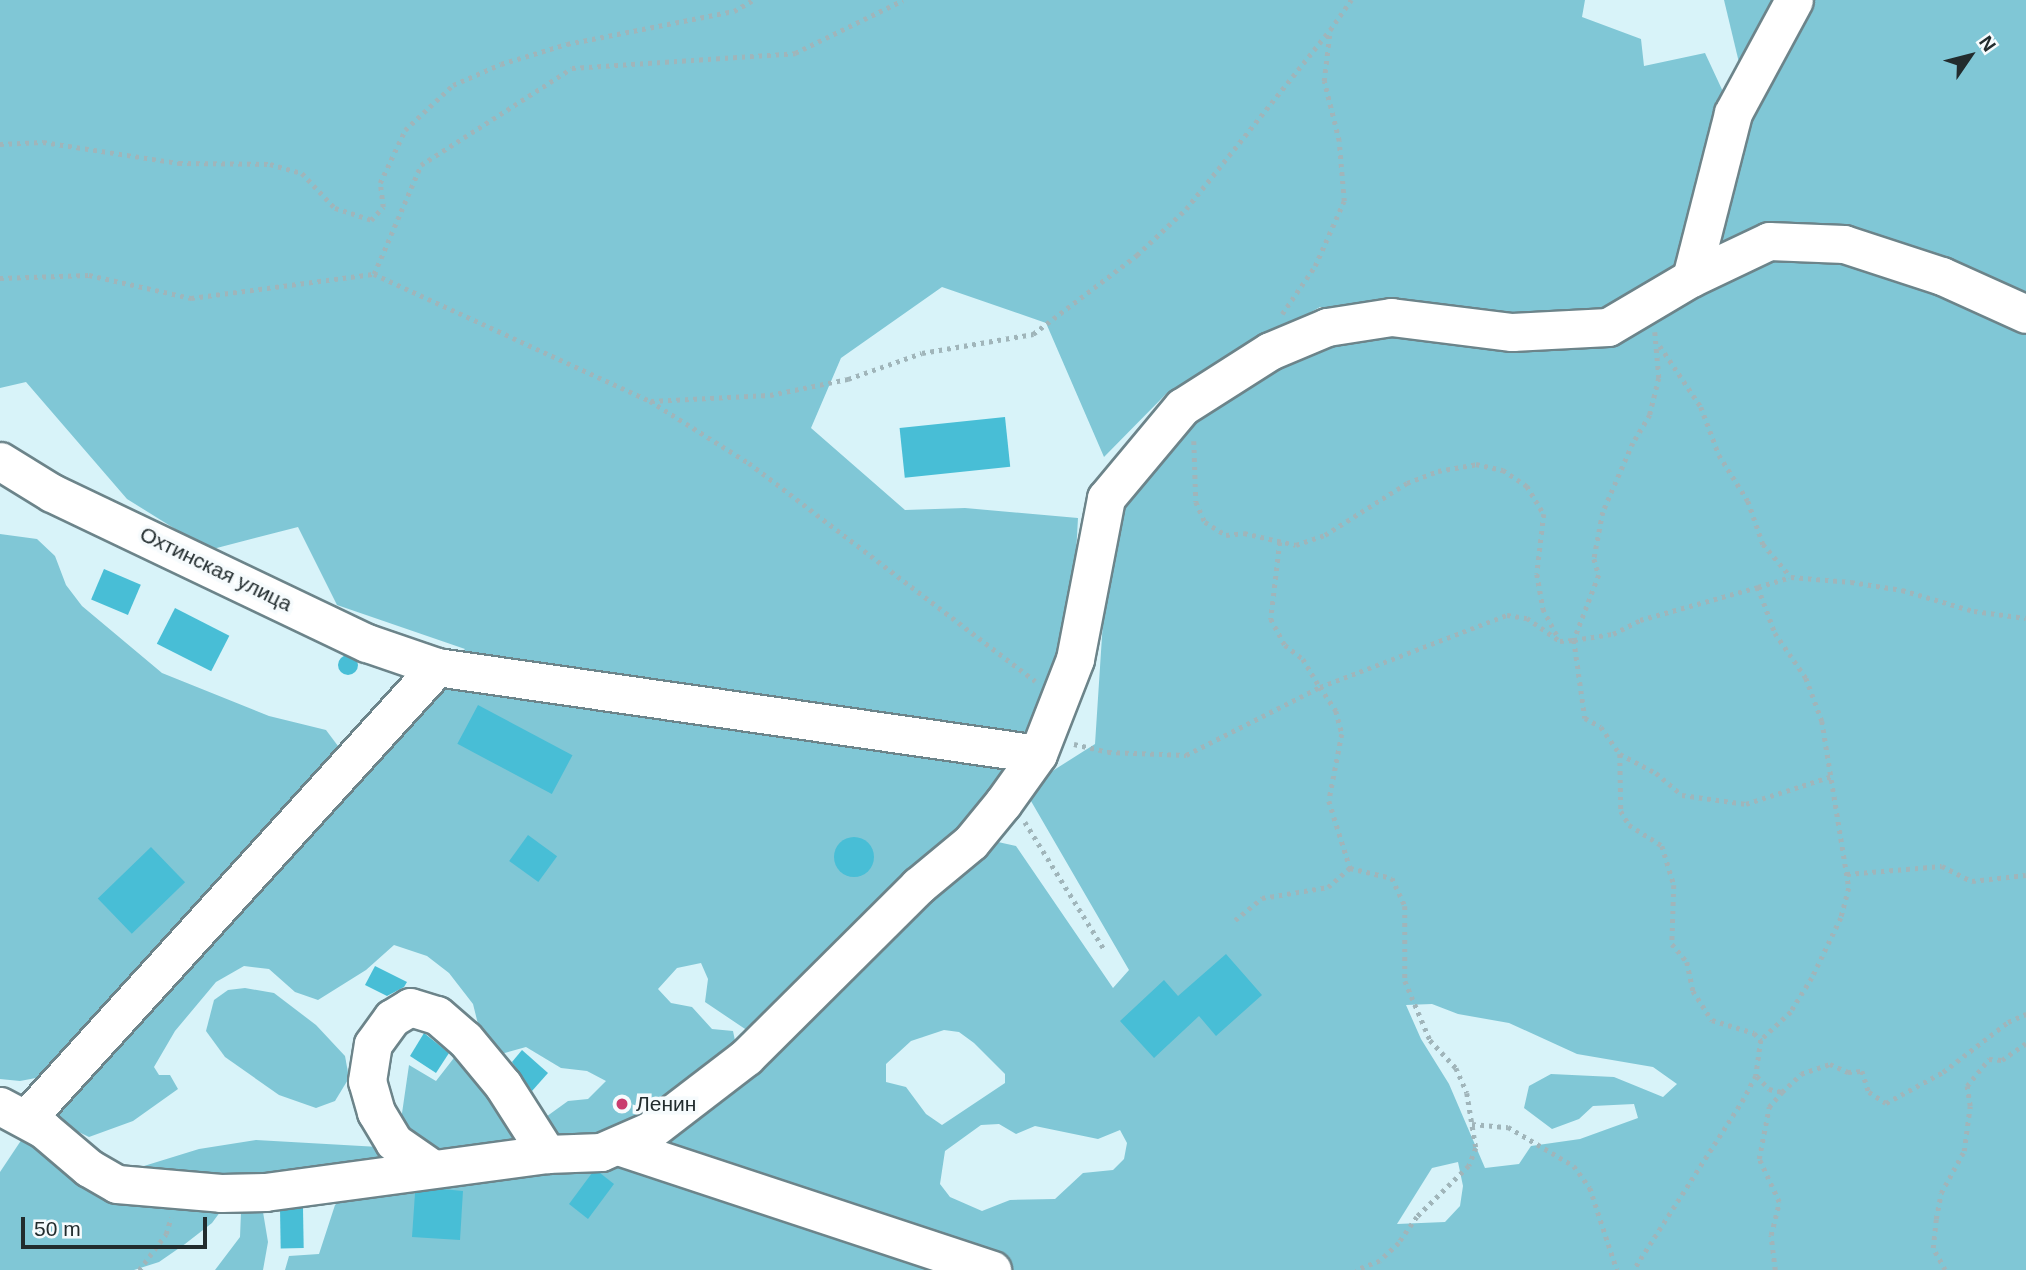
<!DOCTYPE html>
<meta charset="utf-8">
<style>
body{margin:0}
#map{position:relative;width:2026px;height:1270px;overflow:hidden;background:#d8f3f9;font-family:Helvetica,sans-serif}
div>[style]{position:absolute}
.green>*{inset:0;background:#80c7d6}
.building>*{inset:0;background:#48bed6;transform-origin:0 0}
.round{border-radius:50%}
.path>*{height:4.5px;margin-top:-2.25px;transform-origin:0;background:repeating-linear-gradient(90deg,#a0b5ba 0 3.5px,transparent 0 8.5px)}
.roads{filter:drop-shadow(2px 0 #6c848a) drop-shadow(-2px 0 #6c848a) drop-shadow(0 2px #6c848a) drop-shadow(0 -2px #6c848a)}
.minor>*{height:37px;margin:-18.5px;padding:0 18.5px;transform-origin:18.5px;border-radius:18.5px;background:#fff}
.dots>*{width:19px;height:19px;translate:-50% -50%;box-sizing:border-box;border:4px solid #f6fbfd;border-radius:50%}
span{translate:-50% -50%;white-space:nowrap;text-align:center;line-height:1.15;-webkit-text-stroke:7px #f6fbfd;paint-order:stroke}
.street-label{font-size:21px;color:#222c2e}
.poi-label{font-size:21px;color:#222c2e}
.left{translate:0 -50%;text-align:left}
.north{position:absolute;left:1935px;top:21px;width:70px;height:70px;-webkit-text-stroke:5px #f6fbfd;paint-order:stroke;rotate:55deg;font-size:19px;font-weight:700;line-height:28px;text-align:center;color:#222c2e}
.north::after{content:'';display:block;margin:auto;width:24px;height:32px;background:#222c2e;clip-path:polygon(50% 0,100% 100%,50% 72%,0 100%)}
.scale{position:absolute;left:21px;top:1217px;width:186px;height:32px;box-sizing:border-box;border:4px solid #222c2e;border-top:0;padding-left:9px;font-size:21px;line-height:24px;white-space:nowrap;color:#222c2e;-webkit-text-stroke:5px #f6fbfd;paint-order:stroke}
</style>
<div id="map">
<div class="green">
<div style="clip-path:polygon(evenodd,0 0,1585px 0,1582px 17px,1641px 39px,1644px 66px,1705px 53px,1732px 111px,1688px 277px,1631px 314px,1693px 278px,1735px 112px,1749px 102px,1807px 0,2026px 0,2026px 1270px,285px 1270px,289px 1256px,319px 1254px,335px 1205px,352px 1189px,409px 1174px,459px 1168px,429px 1154px,400px 1127px,409px 1065px,436px 1081px,464px 1045px,494px 1079px,536px 1147px,535px 1157px,609px 1154px,649px 1139px,740px 1070px,920px 888px,973px 844px,989px 840px,1016px 846px,1113px 988px,1129px 970px,1024px 789px,1095px 744px,1103px 621px,1120px 505px,1196px 420px,1285px 357px,1389px 317px,1320px 307px,1167px 393px,1104px 457px,1046px 323px,942px 287px,841px 358px,811px 428px,905px 510px,965px 508px,1078px 518px,1072px 627px,1036px 750px,1018px 765px,969px 840px,916px 884px,757px 1037px,705px 1002px,708px 979px,701px 963px,677px 968px,658px 989px,671px 1003px,692px 1007px,712px 1029px,733px 1031px,738px 1055px,620px 1143px,601px 1150px,548px 1153px,532px 1127px,568px 1101px,588px 1099px,606px 1081px,587px 1071px,561px 1068px,526px 1047px,494px 1056px,479px 1028px,473px 1004px,449px 973px,427px 956px,394px 945px,366px 970px,318px 1000px,295px 992px,269px 969px,244px 966px,216px 982px,175px 1031px,154px 1067px,159px 1075px,170px 1075px,178px 1089px,133px 1121px,89px 1137px,42px 1114px,465px 649px,337px 605px,298px 527px,209px 550px,127px 499px,26px 382px,0 388px,0 0,1432px 1004px,1458px 1014px,1509px 1023px,1577px 1054px,1653px 1067px,1677px 1084px,1663px 1097px,1614px 1077px,1551px 1074px,1529px 1086px,1524px 1108px,1552px 1129px,1579px 1119px,1593px 1106px,1634px 1104px,1638px 1118px,1580px 1139px,1531px 1146px,1519px 1164px,1485px 1168px,1449px 1084px,1421px 1039px,1406px 1005px,1432px 1004px,0 0,944px 1030px,959px 1032px,974px 1043px,1005px 1074px,1005px 1083px,942px 1125px,926px 1114px,906px 1087px,886px 1082px,886px 1064px,911px 1041px,944px 1030px,0 0,999px 1124px,1016px 1134px,1035px 1126px,1098px 1139px,1120px 1130px,1127px 1143px,1124px 1159px,1113px 1170px,1083px 1173px,1055px 1199px,1010px 1200px,982px 1211px,950px 1197px,940px 1184px,945px 1151px,981px 1125px,999px 1124px,0 0,1458px 1162px,1463px 1186px,1460px 1206px,1445px 1222px,1397px 1224px,1432px 1168px,1458px 1162px)"></div>
<div style="clip-path:polygon(1724px 0,1778px 0,1741px 71px)"></div>
<div style="clip-path:polygon(0 534px,37px 539px,55px 556px,66px 585px,82px 606px,162px 673px,269px 716px,326px 730px,341px 750px,41px 1077px,20px 1081px,0 1079px)"></div>
<div style="clip-path:polygon(245px 988px,274px 993px,316px 1025px,345px 1056px,349px 1078px,335px 1101px,316px 1108px,279px 1095px,225px 1057px,206px 1031px,214px 1000px,228px 990px)"></div>
<div style="clip-path:polygon(26px 1133px,118px 1174px,199px 1149px,256px 1140px,379px 1147px,411px 1164px,226px 1204px,212px 1223px,185px 1244px,159px 1262px,134px 1270px,0 1270px,0 1172px)"></div>
<div style="clip-path:polygon(261px 1200px,268px 1242px,263px 1270px,215px 1270px,240px 1237px,241px 1212px)"></div>
</div>
<div class="building">
<div style="left:1005px;top:417px;width:50px;height:106px;rotate:84deg"></div>
<div style="left:104px;top:569px;width:40px;height:33px;rotate:23deg"></div>
<div style="left:175px;top:608px;width:61px;height:40px;rotate:27deg"></div>
<div class="round" style="left:338px;top:655px;width:20px;height:20px"></div>
<div style="left:478px;top:705px;width:107px;height:44px;rotate:28deg"></div>
<div style="left:528px;top:835px;width:36px;height:32px;rotate:36deg"></div>
<div class="round" style="left:834px;top:837px;width:40px;height:40px"></div>
<div style="left:151px;top:847px;width:49px;height:74px;rotate:46deg"></div>
<div style="clip-path:polygon(1226px 954px,1262px 995px,1216px 1036px,1199px 1016px,1154px 1058px,1120px 1021px,1164px 980px,1178px 996px)"></div>
<div style="clip-path:polygon(375px 966px,407px 982px,404px 987px,387px 996px,365px 985px)"></div>
<div style="clip-path:polygon(424px 1033px,449px 1053px,436px 1073px,410px 1056px)"></div>
<div style="clip-path:polygon(522px 1050px,548px 1073px,532px 1091px,512px 1062px)"></div>
<div style="clip-path:polygon(592px 1173px,600px 1173px,614px 1184px,588px 1219px,569px 1204px)"></div>
<div style="clip-path:polygon(442px 1189px,463px 1191px,460px 1240px,412px 1237px,415px 1193px)"></div>
<div style="left:303px;top:1208px;width:40px;height:23px;rotate:89deg"></div>
</div>
<div class="path">
<div style="left:0;top:144px;width:43px;rotate:-2.7deg"></div>
<div style="left:43px;top:142px;width:138px;rotate:8.8deg"></div>
<div style="left:179px;top:163px;width:91px;rotate:0.6deg"></div>
<div style="left:270px;top:164px;width:33px;rotate:16deg"></div>
<div style="left:302px;top:173px;width:48px;rotate:46.7deg"></div>
<div style="left:335px;top:208px;width:38px;rotate:18deg"></div>
<div style="left:371px;top:220px;width:18px;rotate:-47deg"></div>
<div style="left:383px;top:207px;width:24px;rotate:-97deg"></div>
<div style="left:380px;top:183px;width:59px;rotate:-64.7deg"></div>
<div style="left:405px;top:130px;width:66px;rotate:-43.2deg"></div>
<div style="left:453px;top:85px;width:52px;rotate:-23.6deg"></div>
<div style="left:501px;top:64px;width:69px;rotate:-16.9deg"></div>
<div style="left:567px;top:44px;width:170px;rotate:-11.2deg"></div>
<div style="left:734px;top:11px;width:22px;rotate:-30deg"></div>
<div style="left:374px;top:274px;width:119px;rotate:-66.7deg"></div>
<div style="left:421px;top:165px;width:179px;rotate:-32.7deg"></div>
<div style="left:572px;top:68px;width:224px;rotate:-3.8deg"></div>
<div style="left:795px;top:53px;width:120px;rotate:-26.1deg"></div>
<div style="left:0;top:278px;width:89px;rotate:-1.9deg"></div>
<div style="left:89px;top:275px;width:105px;rotate:12.7deg"></div>
<div style="left:191px;top:298px;width:185px;rotate:-7.5deg"></div>
<div style="left:374px;top:274px;width:304px;rotate:24.7deg"></div>
<div style="left:650px;top:401px;width:117px;rotate:32.1deg"></div>
<div style="left:749px;top:463px;width:360px;rotate:37.3deg"></div>
<div style="left:1282px;top:314px;width:58px;rotate:-55.5deg"></div>
<div style="left:1315px;top:266px;width:71px;rotate:-66deg"></div>
<div style="left:1344px;top:201px;width:60px;rotate:-94.8deg"></div>
<div style="left:1339px;top:141px;width:62px;rotate:-104deg"></div>
<div style="left:1324px;top:81px;width:51px;rotate:-83.3deg"></div>
<div style="left:1330px;top:30px;width:37px;rotate:-55deg"></div>
<div style="left:1655px;top:332px;width:46px;rotate:85deg"></div>
<div style="left:1659px;top:378px;width:38px;rotate:104deg"></div>
<div style="left:1650px;top:415px;width:33px;rotate:121deg"></div>
<div style="left:1633px;top:443px;width:75px;rotate:113.5deg"></div>
<div style="left:1603px;top:512px;width:48px;rotate:100.8deg"></div>
<div style="left:1594px;top:559px;width:17px;rotate:73deg"></div>
<div style="left:1599px;top:575px;width:70px;rotate:111deg"></div>
<div style="left:1574px;top:640px;width:79px;rotate:82deg"></div>
<div style="left:1585px;top:718px;width:18px;rotate:29deg"></div>
<div style="left:1601px;top:727px;width:33px;rotate:55deg"></div>
<div style="left:1620px;top:754px;width:41px;rotate:27.8deg"></div>
<div style="left:1656px;top:773px;width:34px;rotate:40deg"></div>
<div style="left:1682px;top:795px;width:65px;rotate:8deg"></div>
<div style="left:1746px;top:804px;width:90px;rotate:-18deg"></div>
<div style="left:1660px;top:346px;width:73px;rotate:56.1deg"></div>
<div style="left:1701px;top:407px;width:51px;rotate:69.4deg"></div>
<div style="left:1719px;top:455px;width:54px;rotate:57.8deg"></div>
<div style="left:1748px;top:501px;width:46px;rotate:70.8deg"></div>
<div style="left:1763px;top:544px;width:43px;rotate:49.7deg"></div>
<div style="left:651px;top:401px;width:119px;rotate:-2.9deg"></div>
<div style="left:770px;top:395px;width:80px;rotate:-11.6deg"></div>
<div style="left:848px;top:379px;width:78px;rotate:-19.4deg"></div>
<div style="left:922px;top:353px;width:113px;rotate:-9.7deg"></div>
<div style="left:1033px;top:334px;width:131px;rotate:-37.2deg"></div>
<div style="left:1137px;top:255px;width:67px;rotate:-43.2deg"></div>
<div style="left:1186px;top:209px;width:230px;rotate:-51.2deg"></div>
<div style="left:1194px;top:441px;width:61px;rotate:88.1deg"></div>
<div style="left:1196px;top:502px;width:22px;rotate:66deg"></div>
<div style="left:1205px;top:522px;width:25px;rotate:32deg"></div>
<div style="left:1226px;top:535px;width:18px;rotate:-6deg"></div>
<div style="left:1244px;top:533px;width:53px;rotate:13deg"></div>
<div style="left:1296px;top:545px;width:31px;rotate:-19deg"></div>
<div style="left:1325px;top:535px;width:97px;rotate:-32.4deg"></div>
<div style="left:1407px;top:483px;width:33px;rotate:-21deg"></div>
<div style="left:1438px;top:471px;width:39px;rotate:-10deg"></div>
<div style="left:1476px;top:464px;width:28px;rotate:13deg"></div>
<div style="left:1503px;top:470px;width:29px;rotate:34deg"></div>
<div style="left:1527px;top:486px;width:33px;rotate:59deg"></div>
<div style="left:1544px;top:514px;width:60px;rotate:96.7deg"></div>
<div style="left:1537px;top:574px;width:36px;rotate:80deg"></div>
<div style="left:1543px;top:609px;width:32px;rotate:62deg"></div>
<div style="left:1280px;top:542px;width:78px;rotate:96.7deg"></div>
<div style="left:1271px;top:619px;width:30px;rotate:62deg"></div>
<div style="left:1285px;top:645px;width:23px;rotate:38deg"></div>
<div style="left:1303px;top:659px;width:33px;rotate:59deg"></div>
<div style="left:1320px;top:687px;width:200px;rotate:-21.1deg"></div>
<div style="left:1507px;top:615px;width:20px;rotate:9deg"></div>
<div style="left:1527px;top:618px;width:40px;rotate:34.9deg"></div>
<div style="left:1560px;top:641px;width:14px;rotate:-4deg"></div>
<div style="left:1574px;top:640px;width:39px;rotate:-9deg"></div>
<div style="left:1613px;top:634px;width:30px;rotate:-27deg"></div>
<div style="left:1640px;top:620px;width:123px;rotate:-15.6deg"></div>
<div style="left:1758px;top:587px;width:49px;rotate:69.7deg"></div>
<div style="left:1775px;top:633px;width:55px;rotate:55.4deg"></div>
<div style="left:1806px;top:678px;width:46px;rotate:69.6deg"></div>
<div style="left:1822px;top:721px;width:169px;rotate:80.8deg"></div>
<div style="left:1849px;top:888px;width:31px;rotate:105deg"></div>
<div style="left:1841px;top:918px;width:67px;rotate:115.8deg"></div>
<div style="left:1812px;top:978px;width:40px;rotate:122deg"></div>
<div style="left:1791px;top:1012px;width:41px;rotate:137deg"></div>
<div style="left:1758px;top:587px;width:34px;rotate:-17deg"></div>
<div style="left:1791px;top:577px;width:60px;rotate:4.8deg"></div>
<div style="left:1851px;top:582px;width:52px;rotate:8.9deg"></div>
<div style="left:1902px;top:590px;width:75px;rotate:16.3deg"></div>
<div style="left:1974px;top:611px;width:52px;rotate:7.7deg"></div>
<div style="left:1074px;top:744px;width:35px;rotate:13deg"></div>
<div style="left:1108px;top:752px;width:78px;rotate:2.2deg"></div>
<div style="left:1186px;top:755px;width:150px;rotate:-26.9deg"></div>
<div style="left:1320px;top:687px;width:29px;rotate:56deg"></div>
<div style="left:1336px;top:711px;width:24px;rotate:75deg"></div>
<div style="left:1342px;top:734px;width:68px;rotate:101deg"></div>
<div style="left:1329px;top:801px;width:70px;rotate:72.6deg"></div>
<div style="left:1620px;top:754px;width:57px;rotate:89deg"></div>
<div style="left:1621px;top:811px;width:16px;rotate:60deg"></div>
<div style="left:1629px;top:825px;width:39px;rotate:32deg"></div>
<div style="left:1662px;top:846px;width:41px;rotate:72.9deg"></div>
<div style="left:1674px;top:885px;width:59px;rotate:91.9deg"></div>
<div style="left:1672px;top:944px;width:23px;rotate:50deg"></div>
<div style="left:1687px;top:962px;width:30px;rotate:78deg"></div>
<div style="left:1693px;top:991px;width:35px;rotate:57deg"></div>
<div style="left:1712px;top:1020px;width:44px;rotate:17.2deg"></div>
<div style="left:1754px;top:1033px;width:10px;rotate:45deg"></div>
<div style="left:1761px;top:1040px;width:36px;rotate:98deg"></div>
<div style="left:1756px;top:1076px;width:26px;rotate:118deg"></div>
<div style="left:1744px;top:1099px;width:203px;rotate:122.8deg"></div>
<div style="left:1025px;top:822px;width:150px;rotate:58.1deg"></div>
<div style="left:1847px;top:874px;width:95px;rotate:-4.8deg"></div>
<div style="left:1942px;top:866px;width:34px;rotate:27deg"></div>
<div style="left:1972px;top:881px;width:54px;rotate:-6.3deg"></div>
<div style="left:1235px;top:920px;width:35px;rotate:-39deg"></div>
<div style="left:1262px;top:898px;width:67px;rotate:-9.5deg"></div>
<div style="left:1328px;top:887px;width:29px;rotate:-41deg"></div>
<div style="left:1350px;top:868px;width:43px;rotate:13.4deg"></div>
<div style="left:1392px;top:878px;width:31px;rotate:65deg"></div>
<div style="left:1405px;top:906px;width:75px;rotate:90deg"></div>
<div style="left:1405px;top:981px;width:64px;rotate:67deg"></div>
<div style="left:1430px;top:1040px;width:38px;rotate:47deg"></div>
<div style="left:1456px;top:1068px;width:27px;rotate:66deg"></div>
<div style="left:1467px;top:1093px;width:56px;rotate:80.7deg"></div>
<div style="left:1476px;top:1148px;width:19px;rotate:111deg"></div>
<div style="left:1469px;top:1166px;width:73px;rotate:135.6deg"></div>
<div style="left:1417px;top:1217px;width:32px;rotate:125deg"></div>
<div style="left:1399px;top:1243px;width:26px;rotate:137deg"></div>
<div style="left:1380px;top:1261px;width:26px;rotate:159deg"></div>
<div style="left:1757px;top:1076px;width:18px;rotate:47deg"></div>
<div style="left:1769px;top:1089px;width:13px;rotate:13deg"></div>
<div style="left:1472px;top:1124px;width:36px;rotate:5deg"></div>
<div style="left:1508px;top:1127px;width:77px;rotate:30.6deg"></div>
<div style="left:1574px;top:1166px;width:27px;rotate:54deg"></div>
<div style="left:1590px;top:1188px;width:86px;rotate:71.8deg"></div>
<div style="left:139px;top:1270px;width:45px;rotate:-53.1deg"></div>
<div style="left:166px;top:1234px;width:17px;rotate:-73deg"></div>
<div style="left:1775px;top:1270px;width:35px;rotate:-97deg"></div>
<div style="left:1771px;top:1235px;width:34px;rotate:-76deg"></div>
<div style="left:1779px;top:1202px;width:47px;rotate:-114.9deg"></div>
<div style="left:1759px;top:1159px;width:53px;rotate:-79.1deg"></div>
<div style="left:1769px;top:1107px;width:20px;rotate:-49deg"></div>
<div style="left:1782px;top:1092px;width:26px;rotate:-43deg"></div>
<div style="left:1801px;top:1074px;width:31px;rotate:-19deg"></div>
<div style="left:1830px;top:1064px;width:20px;rotate:24deg"></div>
<div style="left:1848px;top:1072px;width:14px;rotate:-4deg"></div>
<div style="left:1862px;top:1071px;width:22px;rotate:72deg"></div>
<div style="left:1869px;top:1092px;width:20px;rotate:33deg"></div>
<div style="left:1886px;top:1103px;width:65px;rotate:-28.5deg"></div>
<div style="left:1943px;top:1072px;width:82px;rotate:-37.6deg"></div>
<div style="left:2008px;top:1022px;width:20px;rotate:-24deg"></div>
<div style="left:1945px;top:1270px;width:25px;rotate:-119deg"></div>
<div style="left:1933px;top:1248px;width:29px;rotate:-84deg"></div>
<div style="left:1936px;top:1219px;width:26px;rotate:-79deg"></div>
<div style="left:1941px;top:1193px;width:48px;rotate:-61.3deg"></div>
<div style="left:1964px;top:1151px;width:45px;rotate:-82.4deg"></div>
<div style="left:1970px;top:1106px;width:20px;rotate:-99deg"></div>
<div style="left:1967px;top:1086px;width:35px;rotate:-51deg"></div>
<div style="left:1989px;top:1059px;width:13px;rotate:4deg"></div>
<div style="left:2002px;top:1060px;width:29px;rotate:-35deg"></div>
</div>
<div class="roads">
<div class="minor">
<div style="left:1691px;top:278px;width:86px;rotate:-25.4deg"></div>
<div style="left:1769px;top:241px;width:75px;rotate:2.3deg"></div>
<div style="left:1844px;top:244px;width:103px;rotate:18.1deg"></div>
<div style="left:1942px;top:276px;width:92px;rotate:24.3deg"></div>
<div style="left:0;top:461px;width:61px;rotate:31.6deg"></div>
<div style="left:52px;top:493px;width:349px;rotate:25.5deg"></div>
<div style="left:367px;top:643px;width:74px;rotate:18.9deg"></div>
<div style="left:0;top:1106px;width:49px;rotate:28.1deg"></div>
<div style="left:43px;top:1129px;width:60px;rotate:40.3deg"></div>
<div style="left:89px;top:1168px;width:32px;rotate:30deg"></div>
<div style="left:117px;top:1184px;width:104px;rotate:4.9deg"></div>
<div style="left:221px;top:1193px;width:44px;rotate:-1.3deg"></div>
<div style="left:265px;top:1192px;width:285px;rotate:-7.7deg"></div>
<div style="left:547px;top:1154px;width:54px;rotate:-2.1deg"></div>
<div style="left:601px;top:1152px;width:55px;rotate:-23.7deg"></div>
<div style="left:651px;top:1130px;width:120px;rotate:-37.5deg"></div>
<div style="left:746px;top:1057px;width:243px;rotate:-44.8deg"></div>
<div style="left:918px;top:886px;width:69px;rotate:-39.7deg"></div>
<div style="left:971px;top:842px;width:50px;rotate:-50.6deg"></div>
<div style="left:1003px;top:803px;width:60px;rotate:-54.5deg"></div>
<div style="left:1038px;top:754px;width:102px;rotate:-68.7deg"></div>
<div style="left:1075px;top:659px;width:164px;rotate:-79.1deg"></div>
<div style="left:1106px;top:498px;width:119px;rotate:-50.1deg"></div>
<div style="left:1182px;top:407px;width:104px;rotate:-32.5deg"></div>
<div style="left:1270px;top:351px;width:62px;rotate:-22.8deg"></div>
<div style="left:1327px;top:327px;width:65px;rotate:-8.9deg"></div>
<div style="left:1391px;top:317px;width:122px;rotate:7.1deg"></div>
<div style="left:1512px;top:332px;width:96px;rotate:-3deg"></div>
<div style="left:1608px;top:327px;width:96px;rotate:-30.6deg"></div>
<div style="left:1691px;top:278px;width:170px;rotate:-75.7deg"></div>
<div style="left:1733px;top:113px;width:128px;rotate:-61.6deg"></div>
<div style="left:26px;top:1119px;width:611px;rotate:-47.72deg"></div>
<div style="left:437px;top:667px;width:607px;rotate:8.24deg"></div>
<div style="left:621px;top:1147px;width:391px;rotate:18.3deg"></div>
<div style="left:430px;top:1167px;width:44px;rotate:-145.2deg"></div>
<div style="left:394px;top:1142px;width:35px;rotate:-121deg"></div>
<div style="left:376px;top:1112px;width:32px;rotate:-106deg"></div>
<div style="left:367px;top:1081px;width:37px;rotate:-81deg"></div>
<div style="left:373px;top:1044px;width:32px;rotate:-54deg"></div>
<div style="left:392px;top:1018px;width:21px;rotate:-31deg"></div>
<div style="left:410px;top:1007px;width:28px;rotate:17deg"></div>
<div style="left:437px;top:1015px;width:37px;rotate:41deg"></div>
<div style="left:465px;top:1039px;width:60px;rotate:50.4deg"></div>
<div style="left:503px;top:1085px;width:82px;rotate:57.5deg"></div>
</div>
</div>
<div class="dots">
<div style="left:622px;top:1104px;background:#c93c6e"></div>
</div>
<div class="street-label">
<span style="left:216px;top:569px;rotate:26deg">Охтинская улица</span>
</div>
<div class="poi-label">
<span class="left" style="left:636px;top:1104px">Ленин</span>
</div>
<div class="north">N</div>
<div class="scale">50 m</div>
</div>
